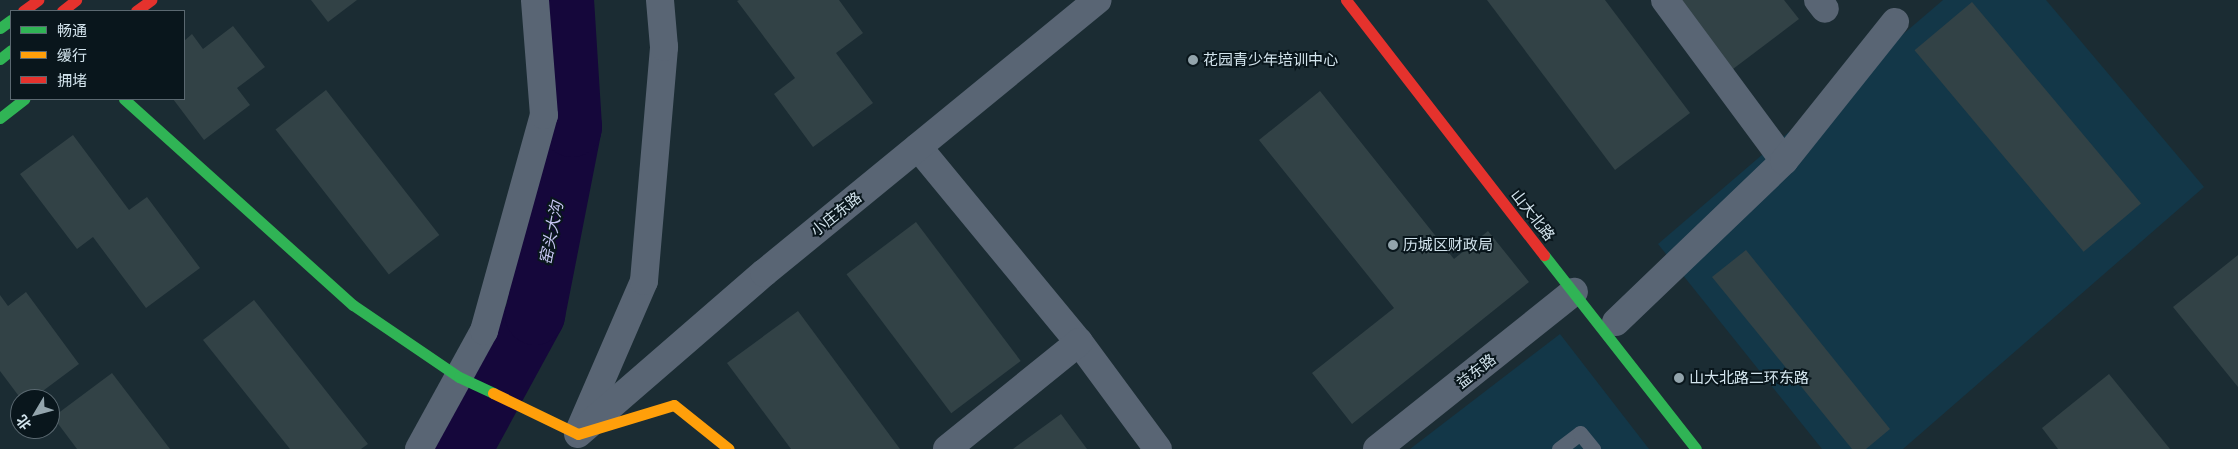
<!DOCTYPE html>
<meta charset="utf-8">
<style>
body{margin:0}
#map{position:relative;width:2238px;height:449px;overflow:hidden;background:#1b2c33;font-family:Mulish,"Noto Sans SC",sans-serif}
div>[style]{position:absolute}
.built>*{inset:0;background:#133748}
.river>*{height:60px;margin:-30px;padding:0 30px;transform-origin:30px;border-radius:30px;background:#15073b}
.building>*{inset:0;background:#324246;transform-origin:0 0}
.lane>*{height:15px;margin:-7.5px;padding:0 7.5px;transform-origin:7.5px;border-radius:7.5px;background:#596574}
.street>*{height:28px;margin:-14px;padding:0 14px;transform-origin:14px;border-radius:14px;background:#596574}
.fast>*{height:11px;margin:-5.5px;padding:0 5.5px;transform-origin:5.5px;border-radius:5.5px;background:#30b455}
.slow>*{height:11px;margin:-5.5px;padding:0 5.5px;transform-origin:5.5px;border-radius:5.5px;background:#ff9f0a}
.jam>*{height:11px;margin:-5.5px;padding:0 5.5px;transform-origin:5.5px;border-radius:5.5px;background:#e5322d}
.dots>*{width:14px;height:14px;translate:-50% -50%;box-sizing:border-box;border:2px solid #09161c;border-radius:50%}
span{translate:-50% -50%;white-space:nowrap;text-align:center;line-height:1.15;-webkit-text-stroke:4px #09161c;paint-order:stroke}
.poi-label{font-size:15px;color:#d3e4ed}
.left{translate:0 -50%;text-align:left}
.street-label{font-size:15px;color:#d3e4ed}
.water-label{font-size:16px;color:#c5c4f0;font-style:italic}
.legend{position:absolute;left:10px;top:10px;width:175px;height:90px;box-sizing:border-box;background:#09161c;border:1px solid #5a6870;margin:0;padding:6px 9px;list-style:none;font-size:15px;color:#d3e4ed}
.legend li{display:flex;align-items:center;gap:10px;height:25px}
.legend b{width:25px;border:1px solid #5a6870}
.north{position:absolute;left:10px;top:389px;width:50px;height:50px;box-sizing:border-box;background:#09161c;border:1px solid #5a6870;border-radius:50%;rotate:233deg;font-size:14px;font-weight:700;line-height:20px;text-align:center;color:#d3e4ed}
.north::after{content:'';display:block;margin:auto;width:18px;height:22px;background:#93a4ac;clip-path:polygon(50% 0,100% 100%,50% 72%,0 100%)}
</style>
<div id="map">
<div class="built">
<div style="clip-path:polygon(1943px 0,2046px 0,2204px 187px,1903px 449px,1822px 449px,1658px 244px)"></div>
<div style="clip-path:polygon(1560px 334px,1649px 449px,1410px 449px)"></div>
</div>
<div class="river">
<div style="left:462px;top:449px;width:153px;rotate:-61.4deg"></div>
<div style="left:535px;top:315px;width:192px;rotate:-78.9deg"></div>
<div style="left:572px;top:127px;width:127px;rotate:-93.6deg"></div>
</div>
<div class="building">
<div style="clip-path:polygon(311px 0,357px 0,328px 22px)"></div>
<div style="clip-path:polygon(739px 0,839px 0,863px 33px,836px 53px,873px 103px,813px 147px,774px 94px,795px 78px,737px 1px)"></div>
<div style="clip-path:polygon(1487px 0,1605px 0,1690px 113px,1615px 170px)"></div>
<div style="clip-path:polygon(1673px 0,1784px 0,1799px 19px,1729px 72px)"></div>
<div style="left:1972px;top:2px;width:263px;height:75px;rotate:50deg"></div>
<div style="clip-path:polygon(233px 26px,265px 67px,237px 88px,250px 105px,204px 140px,173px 99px,184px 99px,184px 41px,192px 34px,203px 49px)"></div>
<div style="left:326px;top:90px;width:184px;height:64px;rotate:52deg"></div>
<div style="clip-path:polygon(1320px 91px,1454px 259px,1488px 231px,1529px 282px,1352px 424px,1312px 373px,1394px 308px,1259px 140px)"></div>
<div style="clip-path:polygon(73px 135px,129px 210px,147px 197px,200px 268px,146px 308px,93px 237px,77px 249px,20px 174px)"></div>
<div style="left:916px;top:222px;width:174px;height:87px;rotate:53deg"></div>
<div style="clip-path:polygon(1746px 250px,1890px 429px,1866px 449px,1852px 449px,1712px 277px)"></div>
<div style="clip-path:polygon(2238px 255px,2238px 387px,2173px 307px)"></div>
<div style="clip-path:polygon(26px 292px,79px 364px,32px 399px,21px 399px,0 371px,0 295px,8px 306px)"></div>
<div style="clip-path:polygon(254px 300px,368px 444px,361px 449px,290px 449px,203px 340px)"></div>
<div style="clip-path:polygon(798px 311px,900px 449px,791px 449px,727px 363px)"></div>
<div style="clip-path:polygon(112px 373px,170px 449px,77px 449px,53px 417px)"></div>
<div style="clip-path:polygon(2109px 374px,2170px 449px,2058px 449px,2042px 428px)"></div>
<div style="clip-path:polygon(1061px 414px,1087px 449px,1013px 449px)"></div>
</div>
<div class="lane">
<div style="left:1559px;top:449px;width:26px;rotate:-37deg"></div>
<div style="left:1580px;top:433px;width:21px;rotate:51deg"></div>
</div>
<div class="street">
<div style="left:1665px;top:0;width:200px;rotate:53.5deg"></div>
<div style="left:1818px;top:0;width:11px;rotate:52deg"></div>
<div style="left:918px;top:147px;width:253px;rotate:50.5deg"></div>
<div style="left:1079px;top:342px;width:133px;rotate:53.6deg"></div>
<div style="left:1616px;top:322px;width:233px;rotate:-43.8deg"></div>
<div style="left:1784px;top:161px;width:178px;rotate:-51.4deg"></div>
<div style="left:580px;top:429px;width:161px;rotate:-66.6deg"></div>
<div style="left:644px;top:281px;width:235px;rotate:-85.1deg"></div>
<div style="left:664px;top:47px;width:47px;rotate:-94.9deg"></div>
<div style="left:578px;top:434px;width:246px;rotate:-40.9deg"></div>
<div style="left:764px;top:273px;width:431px;rotate:-39.3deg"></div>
<div style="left:419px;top:449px;width:135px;rotate:-61.2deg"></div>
<div style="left:484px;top:331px;width:224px;rotate:-74.5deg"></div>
<div style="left:544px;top:115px;width:115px;rotate:-94.5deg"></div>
<div style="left:947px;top:449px;width:170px;rotate:-39deg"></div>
<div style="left:1377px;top:449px;width:252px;rotate:-38.6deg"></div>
</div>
<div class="fast">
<div style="left:0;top:28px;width:14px;rotate:-36deg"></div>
<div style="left:0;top:59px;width:14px;rotate:-39deg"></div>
<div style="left:124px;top:99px;width:308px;rotate:42deg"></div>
<div style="left:353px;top:305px;width:128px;rotate:34.2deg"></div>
<div style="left:459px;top:377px;width:38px;rotate:25deg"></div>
<div style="left:0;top:118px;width:31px;rotate:-38deg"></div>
<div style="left:1544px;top:255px;width:246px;rotate:51.9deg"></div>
</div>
<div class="slow">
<div style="left:493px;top:393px;width:94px;rotate:25.8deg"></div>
<div style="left:578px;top:434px;width:100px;rotate:-16.8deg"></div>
<div style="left:674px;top:405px;width:70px;rotate:38.7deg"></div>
</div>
<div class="jam">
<div style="left:1346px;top:0;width:323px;rotate:52.2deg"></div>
<div style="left:23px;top:11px;width:19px;rotate:-36deg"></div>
<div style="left:62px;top:11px;width:18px;rotate:-38deg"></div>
<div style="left:136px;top:11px;width:19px;rotate:-36deg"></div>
</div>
<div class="dots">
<div style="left:1193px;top:60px;background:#93a4ac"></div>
<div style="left:1393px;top:245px;background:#93a4ac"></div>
<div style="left:1679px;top:378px;background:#93a4ac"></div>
</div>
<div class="poi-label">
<span class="left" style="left:1203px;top:60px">花园青少年培训中心</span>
<span class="left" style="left:1403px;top:245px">历城区财政局</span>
<span class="left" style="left:1689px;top:378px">山大北路二环东路</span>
</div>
<div class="street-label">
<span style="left:836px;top:214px;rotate:-39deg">小庄东路</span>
<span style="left:1533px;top:215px;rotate:52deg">山大北路</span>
<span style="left:1476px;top:371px;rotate:-38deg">益东路</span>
</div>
<div class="water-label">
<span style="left:551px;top:233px;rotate:-79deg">窑头大沟</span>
</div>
<ul class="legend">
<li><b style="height:6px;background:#30b455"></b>畅通</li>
<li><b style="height:6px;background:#ff9f0a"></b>缓行</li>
<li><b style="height:6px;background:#e5322d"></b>拥堵</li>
</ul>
<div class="north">北</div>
</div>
